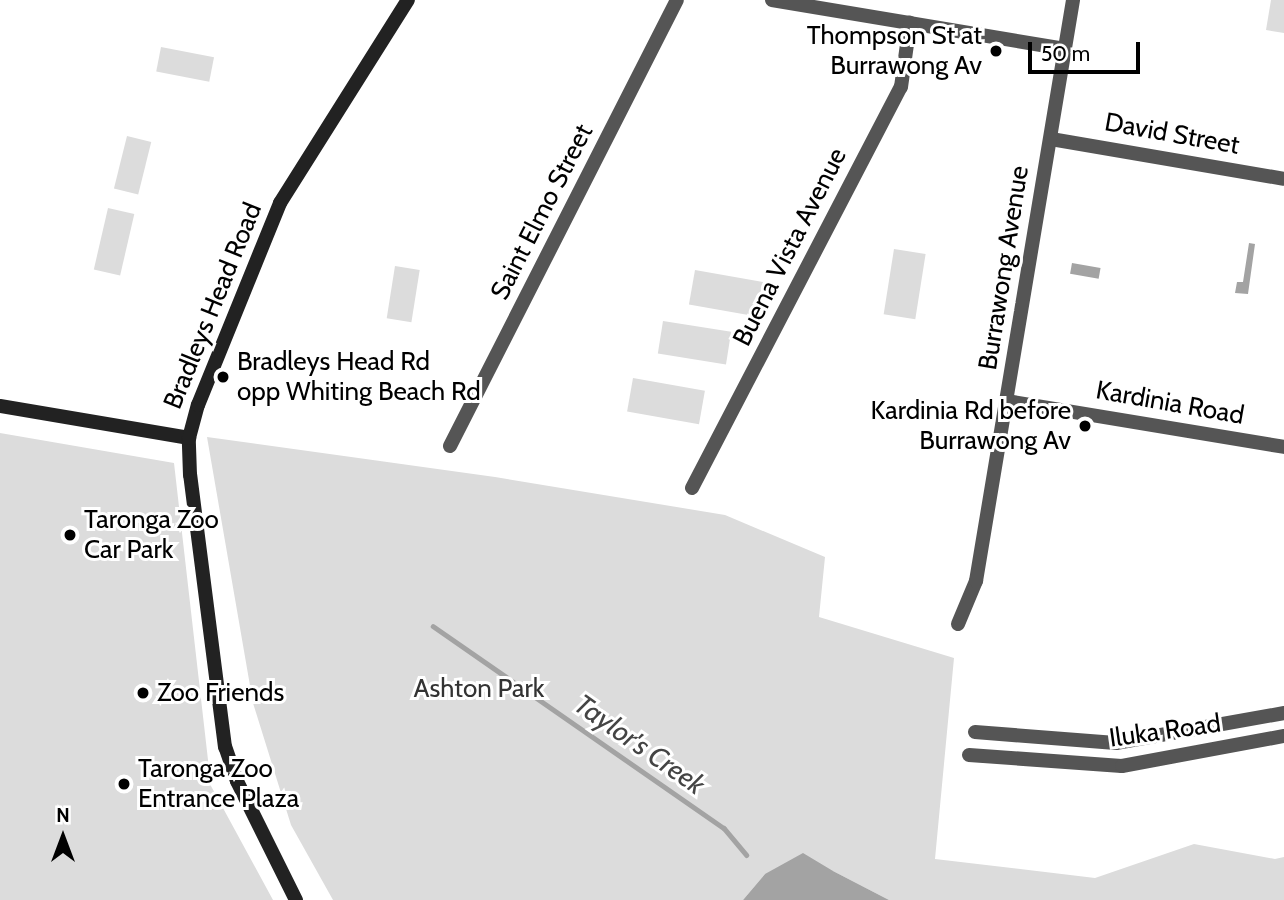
<!DOCTYPE html>
<style>
body{margin:0}
#map{position:relative;width:1284px;height:900px;overflow:hidden;background:#fff;font-family:Cabin,sans-serif}
div>[style]{position:absolute}
.green>*{inset:0;background:#dcdcdc;transform-origin:0 0}
.water>*{inset:0;background:#a3a3a3;transform-origin:0 0}
.stream>*{height:4.5px;margin:-2.25px;padding:0 2.25px;transform-origin:2.25px;border-radius:2.25px;background:#a3a3a3}
.street>*{height:14px;margin:-7px;padding:0 7px;transform-origin:7px;border-radius:7px;background:#555}
.secondary>*{height:14px;margin:-7px;padding:0 7px;transform-origin:7px;border-radius:7px;background:#222}
.dots>*{width:19px;height:19px;translate:-50% -50%;box-sizing:border-box;border:4px solid #fff;border-radius:50%}
span{translate:-50% -50%;white-space:nowrap;text-align:center;line-height:1.15;-webkit-text-stroke:6px #fff;paint-order:stroke}
.poi-label{font-size:26px;color:#000}
.right{translate:-100% -50%;text-align:right}
.left{translate:0 -50%;text-align:left}
.street-label{font-size:26px;color:#000}
.park-label{font-size:26px;color:#333}
.water-label{font-size:28px;color:#444;font-style:italic}
.north{position:absolute;left:28px;top:802px;width:70px;height:70px;-webkit-text-stroke:5px #fff;paint-order:stroke;rotate:0deg;font-size:19px;font-weight:700;line-height:28px;text-align:center;color:#000}
.north::after{content:'';display:block;margin:auto;width:24px;height:32px;background:#000;clip-path:polygon(50% 0,100% 100%,50% 72%,0 100%)}
.scale{position:absolute;left:1028px;top:42px;width:112px;height:32px;box-sizing:border-box;border:4px solid #000;border-top:0;padding-left:9px;font-size:21px;line-height:24px;white-space:nowrap;color:#000;-webkit-text-stroke:5px #fff;paint-order:stroke}
</style>
<div id="map">
<div class="green">
<div style="clip-path:polygon(1271px 0,1284px 0,1284px 33px,1266px 30px)"></div>
<div style="left:161px;top:47px;width:54px;height:25px;rotate:11deg"></div>
<div style="left:127px;top:136px;width:25px;height:54px;rotate:14deg"></div>
<div style="left:108px;top:208px;width:27px;height:63px;rotate:13deg"></div>
<div style="left:894px;top:249px;width:32px;height:66px;rotate:9deg"></div>
<div style="left:395px;top:266px;width:25px;height:53px;rotate:9deg"></div>
<div style="left:695px;top:270px;width:69px;height:35px;rotate:10deg"></div>
<div style="left:663px;top:321px;width:69px;height:33px;rotate:9deg"></div>
<div style="left:633px;top:378px;width:73px;height:34px;rotate:10deg"></div>
<div style="clip-path:polygon(0 433px,174px 463px,211px 786px,273px 900px,0 900px)"></div>
<div style="clip-path:polygon(207px 437px,495px 477px,725px 515px,825px 557px,819px 617px,954px 658px,935px 859px,1095px 878px,1194px 844px,1275px 859px,1284px 857px,1284px 900px,889px 900px,833px 871px,765px 874px,743px 900px,333px 900px,291px 825px,253px 703px)"></div>
</div>
<div class="water">
<div style="clip-path:polygon(1249px 243px,1255px 244px,1248px 294px,1235px 293px,1237px 282px,1243px 282px)"></div>
<div style="left:1072px;top:263px;width:29px;height:11px;rotate:10deg"></div>
<div style="clip-path:polygon(803px 853px,833px 871px,889px 900px,743px 900px,765px 874px)"></div>
</div>
<div class="stream">
<div style="left:433px;top:626px;width:354px;rotate:34.8deg"></div>
<div style="left:724px;top:828px;width:35px;rotate:50deg"></div>
</div>
<div class="street">
<div style="left:772px;top:0;width:297px;rotate:9.5deg"></div>
<div style="left:1051px;top:139px;width:236px;rotate:9.7deg"></div>
<div style="left:1007px;top:401px;width:281px;rotate:9.4deg"></div>
<div style="left:450px;top:446px;width:500px;rotate:-63.03deg"></div>
<div style="left:692px;top:488px;width:452px;rotate:-62.5deg"></div>
<div style="left:901px;top:87px;width:65px;rotate:-82deg"></div>
<div style="left:958px;top:624px;width:47px;rotate:-67.3deg"></div>
<div style="left:976px;top:581px;width:589px;rotate:-80.52deg"></div>
<div style="left:975px;top:732px;width:141px;rotate:4.5deg"></div>
<div style="left:1116px;top:743px;width:171px;rotate:-10.1deg"></div>
<div style="left:969px;top:755px;width:153px;rotate:4.1deg"></div>
<div style="left:1122px;top:766px;width:165px;rotate:-10.5deg"></div>
</div>
<div class="secondary">
<div style="left:0;top:406px;width:192px;rotate:9.6deg"></div>
<div style="left:296px;top:900px;width:133px;rotate:-116.4deg"></div>
<div style="left:237px;top:781px;width:36px;rotate:-109deg"></div>
<div style="left:225px;top:747px;width:274px;rotate:-97.3deg"></div>
<div style="left:190px;top:475px;width:37px;rotate:-92deg"></div>
<div style="left:189px;top:438px;width:34px;rotate:-75deg"></div>
<div style="left:198px;top:405px;width:218px;rotate:-67.9deg"></div>
<div style="left:280px;top:203px;width:240px;rotate:-57.8deg"></div>
</div>
<div class="dots">
<div style="left:996px;top:51px;background:#000"></div>
<div style="left:223px;top:377px;background:#000"></div>
<div style="left:1085px;top:426px;background:#000"></div>
<div style="left:70px;top:535px;background:#000"></div>
<div style="left:143px;top:693px;background:#000"></div>
<div style="left:124px;top:784px;background:#000"></div>
</div>
<div class="poi-label">
<span class="right" style="left:982px;top:51px">Thompson St at<br>Burrawong Av</span>
<span class="left" style="left:237px;top:377px">Bradleys Head Rd<br>opp Whiting Beach Rd</span>
<span class="right" style="left:1071px;top:426px">Kardinia Rd before<br>Burrawong Av</span>
<span class="left" style="left:84px;top:535px">Taronga Zoo<br>Car Park</span>
<span class="left" style="left:157px;top:693px">Zoo Friends</span>
<span class="left" style="left:138px;top:784px">Taronga Zoo<br>Entrance Plaza</span>
</div>
<div class="street-label">
<span style="left:1172px;top:134px;rotate:10deg">David Street</span>
<span style="left:542px;top:212px;rotate:-63deg">Saint Elmo Street</span>
<span style="left:790px;top:247px;rotate:-63deg">Buena Vista Avenue</span>
<span style="left:1004px;top:268px;rotate:-81deg">Burrawong Avenue</span>
<span style="left:213px;top:306px;rotate:-68deg">Bradleys Head Road</span>
<span style="left:1170px;top:403px;rotate:10deg">Kardinia Road</span>
<span style="left:1165px;top:731px;rotate:-8deg">Iluka Road</span>
</div>
<div class="park-label">
<span style="left:479px;top:689px">Ashton Park</span>
</div>
<div class="water-label">
<span style="left:640px;top:744px;rotate:35deg">Taylor's Creek</span>
</div>
<div class="north">N</div>
<div class="scale">50 m</div>
</div>
